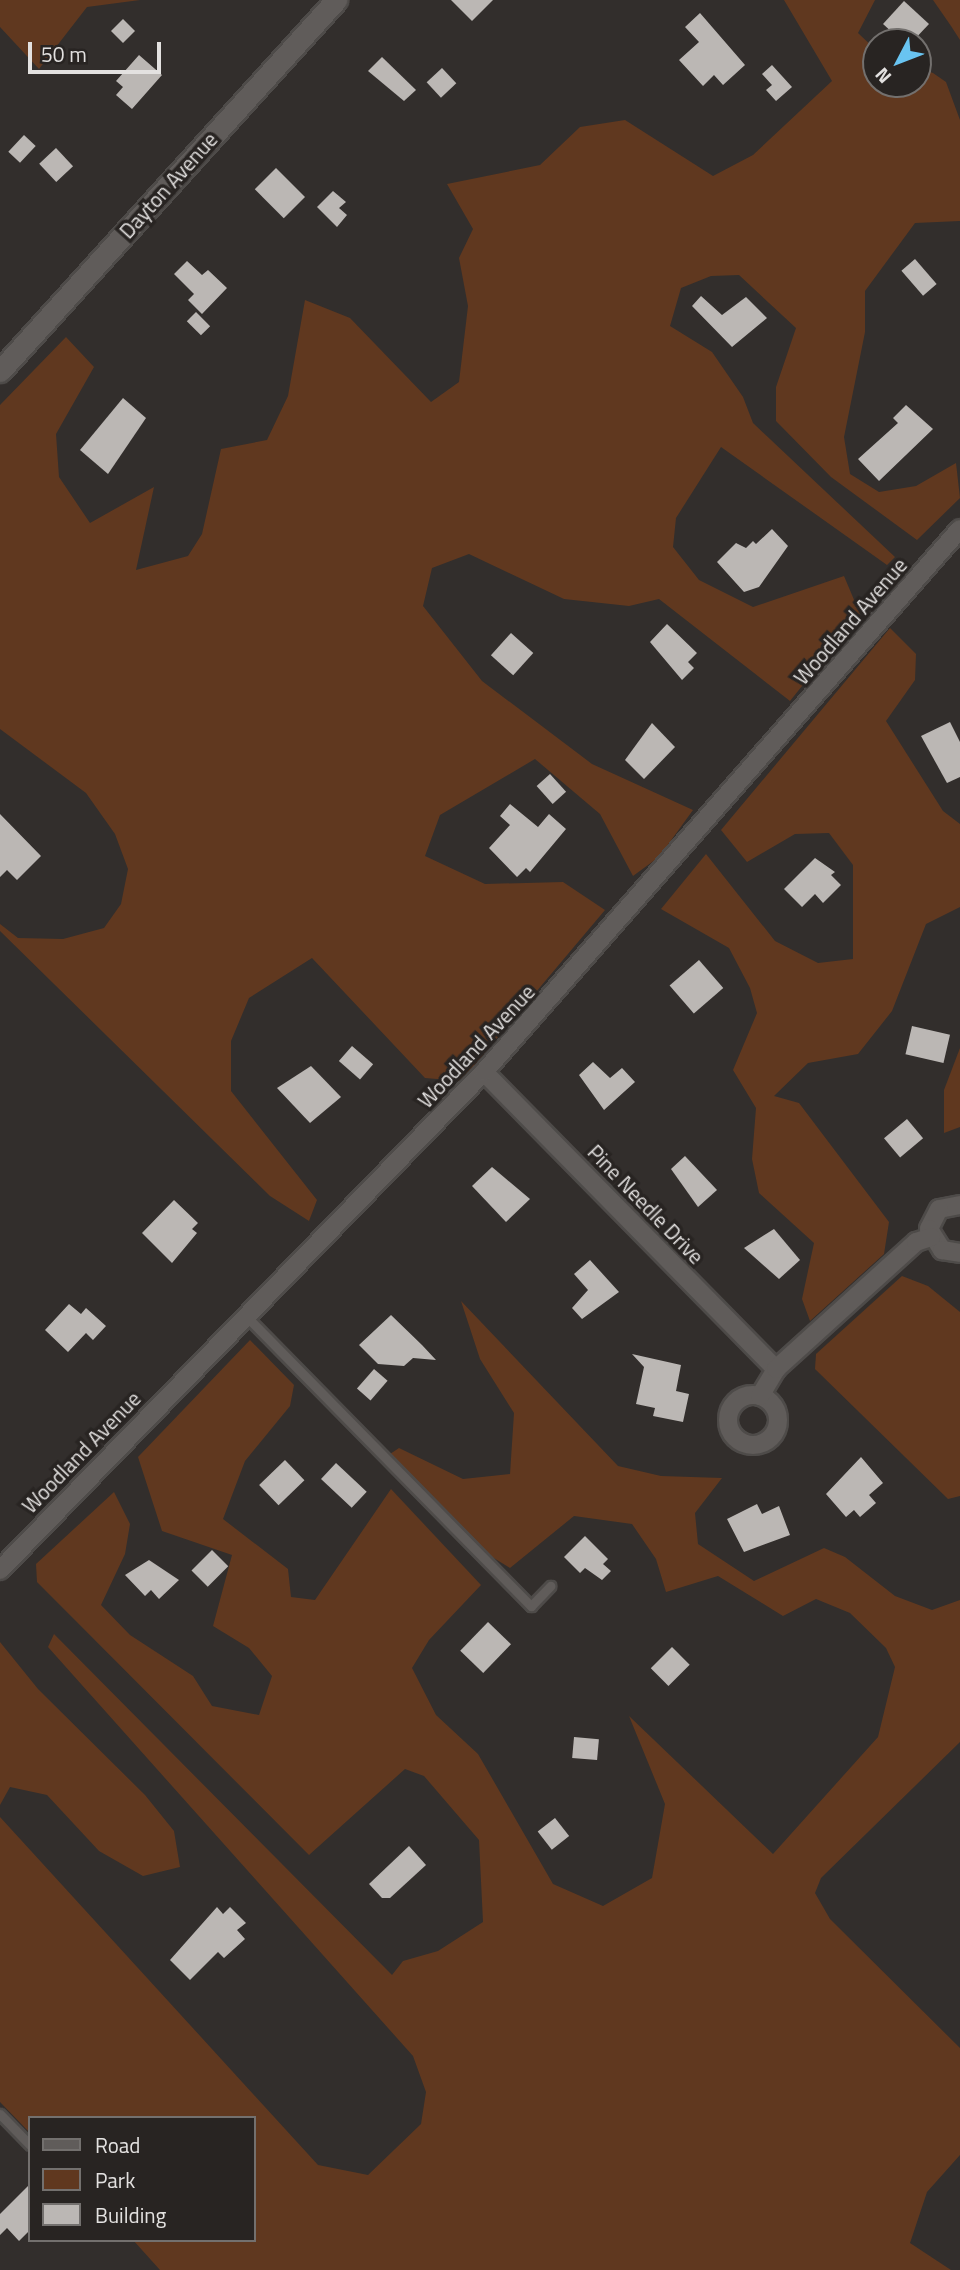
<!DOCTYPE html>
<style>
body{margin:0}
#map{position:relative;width:960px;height:2270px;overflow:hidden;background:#322e2c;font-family:"Titillium Web",sans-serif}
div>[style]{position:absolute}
.green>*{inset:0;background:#60381f}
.building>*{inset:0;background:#bbb7b4;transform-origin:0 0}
.roads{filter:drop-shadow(2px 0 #4e4b49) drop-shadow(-2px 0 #4e4b49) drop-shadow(0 2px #4e4b49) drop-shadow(0 -2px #4e4b49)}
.lane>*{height:9px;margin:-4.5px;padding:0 4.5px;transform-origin:4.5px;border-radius:4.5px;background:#605c5a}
.street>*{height:18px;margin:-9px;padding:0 9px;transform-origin:9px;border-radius:9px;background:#605c5a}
.street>.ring{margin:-9px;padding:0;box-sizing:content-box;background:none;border:18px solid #605c5a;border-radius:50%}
.secondary>*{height:21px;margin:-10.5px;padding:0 10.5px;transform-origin:10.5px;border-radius:10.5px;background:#605c5a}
span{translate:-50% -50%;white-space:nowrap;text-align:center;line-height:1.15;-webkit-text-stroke:7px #282422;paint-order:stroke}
.street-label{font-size:21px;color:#e3e1e0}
.legend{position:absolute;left:28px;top:2116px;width:228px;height:126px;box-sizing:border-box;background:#282422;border:2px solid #73706e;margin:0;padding:9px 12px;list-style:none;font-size:21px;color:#e3e1e0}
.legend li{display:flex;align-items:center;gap:14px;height:35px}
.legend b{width:35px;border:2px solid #73706e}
.north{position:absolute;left:862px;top:28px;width:70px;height:70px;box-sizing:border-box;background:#282422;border:2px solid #73706e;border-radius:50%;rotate:228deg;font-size:19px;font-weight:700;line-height:28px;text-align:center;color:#e3e1e0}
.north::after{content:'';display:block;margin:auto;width:24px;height:32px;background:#69c4f1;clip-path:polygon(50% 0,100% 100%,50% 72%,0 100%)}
.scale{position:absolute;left:28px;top:42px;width:133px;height:32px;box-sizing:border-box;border:4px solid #e3e1e0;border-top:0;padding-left:9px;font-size:21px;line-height:24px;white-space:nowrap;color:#e3e1e0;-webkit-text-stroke:5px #282422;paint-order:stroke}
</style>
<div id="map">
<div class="green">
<div style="clip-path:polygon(0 0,140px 0,87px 7px,39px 69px,0 27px)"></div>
<div style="clip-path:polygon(784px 0,875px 0,858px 33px,876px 50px,876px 84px,918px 84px,918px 68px,933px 73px,946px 82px,960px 120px,960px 221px,915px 223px,865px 291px,865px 332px,844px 437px,850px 474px,879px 492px,916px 486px,956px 463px,960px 498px,917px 540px,831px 477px,776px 421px,776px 387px,796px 328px,739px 275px,711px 276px,681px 288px,670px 326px,712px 352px,743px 397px,753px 423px,895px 557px,887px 565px,721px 447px,676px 518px,673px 547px,699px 580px,753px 607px,844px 576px,860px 614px,790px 701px,659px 599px,629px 606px,564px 599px,469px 554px,432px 568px,423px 606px,482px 681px,592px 764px,693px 810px,659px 857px,633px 876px,600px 814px,535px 759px,440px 815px,425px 856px,485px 884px,563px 882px,605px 910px,461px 1081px,425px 1078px,312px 958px,249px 998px,231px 1041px,231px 1091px,317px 1200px,309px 1221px,270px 1196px,0 931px,0 924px,18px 938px,63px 939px,104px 928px,121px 904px,128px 869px,115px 834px,86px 793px,0 729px,0 405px,66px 337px,94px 367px,56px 434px,59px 477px,90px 523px,154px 487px,136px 570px,188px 556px,202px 534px,221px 449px,267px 440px,288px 396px,305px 300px,350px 318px,431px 402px,459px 382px,468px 306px,459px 258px,473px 229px,447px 184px,540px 165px,580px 127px,625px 120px,713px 176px,753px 155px,832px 81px)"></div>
<div style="clip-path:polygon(933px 0,960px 0,960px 40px,951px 26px)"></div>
<div style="clip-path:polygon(890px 628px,916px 654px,915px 680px,886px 721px,943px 811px,960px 824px,960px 907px,926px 924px,892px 1011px,858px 1054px,808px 1063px,774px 1096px,799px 1103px,889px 1222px,884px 1254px,810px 1321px,802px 1299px,814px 1243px,759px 1193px,752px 1159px,756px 1108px,733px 1070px,757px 1013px,750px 988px,729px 948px,661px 909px,706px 854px,775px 941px,818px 963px,853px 959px,853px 865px,829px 833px,795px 834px,747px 862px,721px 830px)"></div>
<div style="clip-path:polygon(960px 1048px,960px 1127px,944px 1133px,944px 1090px)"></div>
<div style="clip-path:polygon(902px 1276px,928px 1286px,960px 1312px,960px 1496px,948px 1499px,815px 1369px,816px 1354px)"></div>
<div style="clip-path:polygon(461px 1301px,618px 1466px,661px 1476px,722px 1478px,695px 1513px,698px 1544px,754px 1581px,824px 1548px,845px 1557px,895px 1596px,932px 1610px,960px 1600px,960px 1742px,821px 1878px,815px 1893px,830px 1919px,960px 2048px,960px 2155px,927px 2192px,910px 2243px,951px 2270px,160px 2270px,133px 2240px,254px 2240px,254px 2118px,30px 2118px,30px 2133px,0 2102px,0 1817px,318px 2165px,368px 2175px,421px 2124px,426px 2092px,413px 2056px,48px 1647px,54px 1634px,392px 1975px,403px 1961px,438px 1951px,483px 1922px,479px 1840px,424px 1776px,405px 1769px,309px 1855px,37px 1582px,36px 1564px,114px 1492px,130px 1524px,125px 1554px,101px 1605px,130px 1635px,193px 1676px,212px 1706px,259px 1715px,272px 1676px,249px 1648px,213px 1626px,232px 1555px,162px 1531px,138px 1457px,250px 1340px,294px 1385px,290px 1406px,245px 1461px,223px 1519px,288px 1569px,291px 1597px,315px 1600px,391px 1489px,481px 1585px,429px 1640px,412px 1668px,436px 1715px,478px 1754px,553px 1884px,603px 1906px,652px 1878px,665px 1804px,629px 1716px,773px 1854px,878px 1737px,895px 1667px,886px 1648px,850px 1613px,816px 1599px,783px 1616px,718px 1576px,666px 1592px,656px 1559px,632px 1524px,574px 1516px,510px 1568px,484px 1552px,390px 1454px,399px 1448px,463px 1479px,510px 1474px,514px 1413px,480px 1359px)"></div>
<div style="clip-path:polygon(0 1642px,38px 1689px,145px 1795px,174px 1831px,180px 1867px,143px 1876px,99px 1851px,47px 1795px,10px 1787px,0 1805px)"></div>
</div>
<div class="building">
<div style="clip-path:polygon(451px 0,493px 0,472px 21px)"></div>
<div style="clip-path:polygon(904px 1px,929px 24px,912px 42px,903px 42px,883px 24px)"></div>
<div style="clip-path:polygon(700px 13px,745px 65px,723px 85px,714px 75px,703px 86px,679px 60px,699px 42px,685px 27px)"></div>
<div style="left:123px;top:19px;width:17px;height:17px;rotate:45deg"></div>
<div style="clip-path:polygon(139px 55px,162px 75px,132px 109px,116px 95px,123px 87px,116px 81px)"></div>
<div style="clip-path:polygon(382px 57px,416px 90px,404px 101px,368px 71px)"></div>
<div style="clip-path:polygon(772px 65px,792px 87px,776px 101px,766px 90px,772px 85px,762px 74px)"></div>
<div style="left:442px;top:68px;width:21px;height:21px;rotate:47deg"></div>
<div style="left:24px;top:135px;width:16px;height:23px;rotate:43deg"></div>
<div style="left:56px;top:148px;width:25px;height:23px;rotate:47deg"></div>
<div style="left:276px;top:168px;width:41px;height:30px;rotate:45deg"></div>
<div style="clip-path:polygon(333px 191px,346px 202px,339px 208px,347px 215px,337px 227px,317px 207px)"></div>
<div style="left:915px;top:259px;width:33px;height:18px;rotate:49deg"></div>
<div style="clip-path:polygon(187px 261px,202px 275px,208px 270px,227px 288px,202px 314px,188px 300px,194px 294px,174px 274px)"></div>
<div style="clip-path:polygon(701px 296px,722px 315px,746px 297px,767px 318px,732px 347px,692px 306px)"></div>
<div style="left:196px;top:312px;width:20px;height:13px;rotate:45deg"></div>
<div style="clip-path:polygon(123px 398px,146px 418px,108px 474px,80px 450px)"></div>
<div style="clip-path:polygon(906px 405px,933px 429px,879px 481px,858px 459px,898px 423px,893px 418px)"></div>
<div style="clip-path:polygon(772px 529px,788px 546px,759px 587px,744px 592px,717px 562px,736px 543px,746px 548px,753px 541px,756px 544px)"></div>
<div style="clip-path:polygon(667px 624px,697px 653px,688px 662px,694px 668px,682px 680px,650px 642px)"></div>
<div style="left:511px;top:633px;width:30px;height:30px;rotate:42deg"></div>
<div style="clip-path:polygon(950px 722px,960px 742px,960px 777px,947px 783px,921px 736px)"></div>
<div style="clip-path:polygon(652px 723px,675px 747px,644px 779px,625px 760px)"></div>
<div style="left:550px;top:774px;width:24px;height:18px;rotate:48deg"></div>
<div style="clip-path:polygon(510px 804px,538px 827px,549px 814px,566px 829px,530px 872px,526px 868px,517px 877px,489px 848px,510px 825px,500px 816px)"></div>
<div style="clip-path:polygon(0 814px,41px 856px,17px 880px,7px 870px,0 877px)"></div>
<div style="clip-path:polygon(815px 858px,835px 872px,831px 875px,841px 885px,823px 903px,815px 894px,802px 907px,784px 889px)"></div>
<div style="left:699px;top:960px;width:37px;height:39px;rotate:49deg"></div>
<div style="left:912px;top:1026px;width:39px;height:29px;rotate:13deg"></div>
<div style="left:352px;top:1046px;width:28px;height:20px;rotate:41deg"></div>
<div style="clip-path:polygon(593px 1062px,610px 1078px,622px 1068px,635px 1082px,604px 1110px,579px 1075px)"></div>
<div style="clip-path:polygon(311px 1066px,341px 1097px,310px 1123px,277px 1088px)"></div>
<div style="left:907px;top:1119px;width:25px;height:30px;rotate:50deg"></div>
<div style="clip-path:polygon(685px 1156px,717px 1190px,698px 1207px,671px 1169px)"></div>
<div style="clip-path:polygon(492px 1167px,530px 1199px,506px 1222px,472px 1186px)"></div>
<div style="clip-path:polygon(174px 1200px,198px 1223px,192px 1229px,197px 1233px,172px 1263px,142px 1233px)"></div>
<div style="clip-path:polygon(774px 1229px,800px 1260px,779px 1279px,744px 1248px)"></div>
<div style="clip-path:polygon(590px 1260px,619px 1292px,582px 1319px,572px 1308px,588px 1290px,574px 1274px)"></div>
<div style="clip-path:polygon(69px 1304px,81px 1314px,86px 1308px,106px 1326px,93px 1340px,86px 1333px,68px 1352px,45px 1330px)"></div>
<div style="clip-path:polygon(391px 1315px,422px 1345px,436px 1360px,413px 1358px,404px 1366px,378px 1364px,359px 1345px)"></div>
<div style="clip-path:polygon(632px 1354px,681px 1365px,676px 1391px,689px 1394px,683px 1422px,653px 1416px,655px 1408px,636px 1404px,644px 1367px)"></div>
<div style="left:374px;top:1369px;width:18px;height:26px;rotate:41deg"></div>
<div style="clip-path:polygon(861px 1457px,883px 1483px,869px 1495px,876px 1503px,860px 1517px,854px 1510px,846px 1517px,826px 1494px)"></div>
<div style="left:285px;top:1460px;width:28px;height:36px;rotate:46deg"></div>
<div style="left:336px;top:1463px;width:42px;height:22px;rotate:43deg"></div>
<div style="clip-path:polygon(757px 1504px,762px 1514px,779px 1506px,790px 1535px,744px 1552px,727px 1519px)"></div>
<div style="clip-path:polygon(585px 1536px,608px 1559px,603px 1564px,611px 1571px,602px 1580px,585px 1568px,580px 1573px,564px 1557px)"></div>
<div style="left:212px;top:1550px;width:23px;height:29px;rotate:45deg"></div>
<div style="clip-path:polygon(149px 1560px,179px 1580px,159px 1599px,151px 1590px,145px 1596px,125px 1575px)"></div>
<div style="left:488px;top:1622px;width:32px;height:40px;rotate:44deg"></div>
<div style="left:672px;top:1647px;width:25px;height:30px;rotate:45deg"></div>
<div style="left:574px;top:1737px;width:25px;height:21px;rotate:5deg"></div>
<div style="left:555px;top:1818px;width:23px;height:22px;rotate:52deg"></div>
<div style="clip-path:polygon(409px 1846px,426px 1865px,390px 1898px,382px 1898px,369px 1884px)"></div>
<div style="clip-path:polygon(217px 1907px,223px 1914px,230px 1907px,246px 1923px,237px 1930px,245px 1939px,224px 1958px,218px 1952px,190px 1980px,170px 1960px)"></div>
<div style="clip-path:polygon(30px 2184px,30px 2230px,19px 2241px,7px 2228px,0 2235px,0 2214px)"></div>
</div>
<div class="roads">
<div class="lane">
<div style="left:246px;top:1316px;width:407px;rotate:45.5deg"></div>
<div style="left:531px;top:1606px;width:28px;rotate:-46deg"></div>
<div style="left:0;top:2114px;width:43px;rotate:45.9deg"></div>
</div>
<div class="street">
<div style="left:484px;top:1072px;width:417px;rotate:45.5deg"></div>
<div style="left:960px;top:1205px;width:21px;rotate:169deg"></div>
<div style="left:939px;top:1209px;width:22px;rotate:117deg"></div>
<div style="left:929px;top:1229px;width:25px;rotate:58deg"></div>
<div style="left:942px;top:1250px;width:18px;rotate:9deg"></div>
<div class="ring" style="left:728px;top:1395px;width:32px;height:32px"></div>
<div style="left:760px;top:1396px;width:31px;rotate:-59deg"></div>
<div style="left:776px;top:1369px;width:189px;rotate:-42.2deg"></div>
<div style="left:916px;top:1242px;width:16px;rotate:-18deg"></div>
<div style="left:0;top:1570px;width:694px;rotate:-45.82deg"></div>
<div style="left:484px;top:1072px;width:722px;rotate:-48.76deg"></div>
</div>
<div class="secondary">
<div style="left:0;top:371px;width:501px;rotate:-47.83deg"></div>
</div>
</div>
<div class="street-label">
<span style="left:168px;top:185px;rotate:-48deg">Dayton Avenue</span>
<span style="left:850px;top:621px;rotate:-49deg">Woodland Avenue</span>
<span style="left:476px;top:1046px;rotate:-47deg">Woodland Avenue</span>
<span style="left:646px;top:1204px;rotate:46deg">Pine Needle Drive</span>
<span style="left:81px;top:1452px;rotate:-46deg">Woodland Avenue</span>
</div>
<ul class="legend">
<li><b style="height:9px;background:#605c5a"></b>Road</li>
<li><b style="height:19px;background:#60381f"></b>Park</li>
<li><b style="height:19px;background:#bbb7b4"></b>Building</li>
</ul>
<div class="north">N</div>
<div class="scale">50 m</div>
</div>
